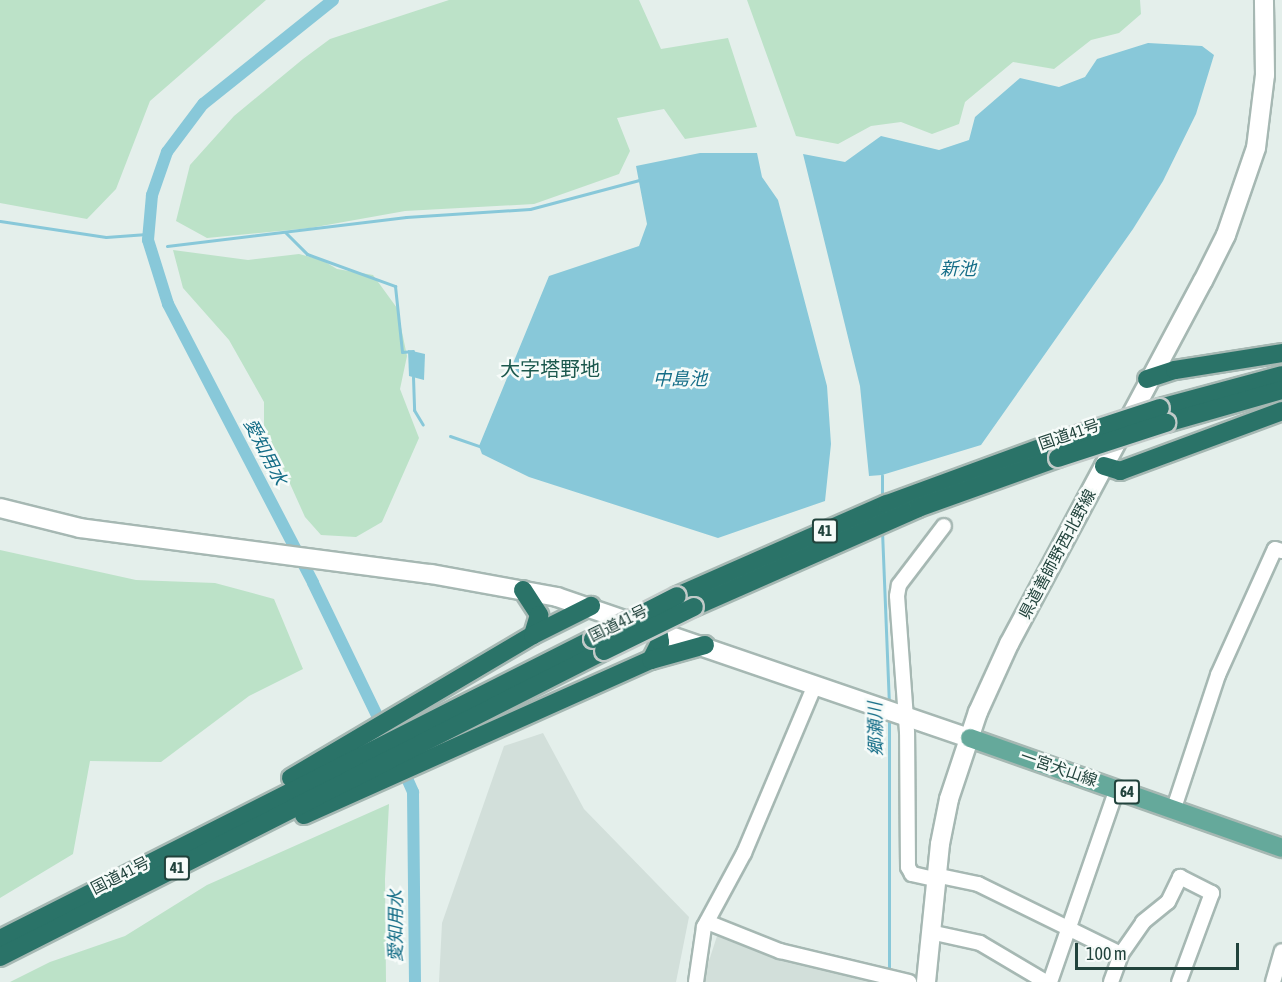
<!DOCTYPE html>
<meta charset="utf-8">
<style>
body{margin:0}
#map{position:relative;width:1282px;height:982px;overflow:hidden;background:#e4efeb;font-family:"Asap Condensed","Noto Sans JP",sans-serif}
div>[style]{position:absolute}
.built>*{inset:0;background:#d2dfda}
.green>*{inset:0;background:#bce2c8}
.water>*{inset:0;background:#88c8d9}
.stream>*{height:3px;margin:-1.5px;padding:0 1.5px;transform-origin:1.5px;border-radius:1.5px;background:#88c8d9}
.canal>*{height:12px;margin:-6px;padding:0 6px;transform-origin:6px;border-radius:6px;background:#88c8d9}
.roads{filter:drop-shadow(2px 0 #a6b8b3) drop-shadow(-2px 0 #a6b8b3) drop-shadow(0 2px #a6b8b3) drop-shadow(0 -2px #a6b8b3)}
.street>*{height:14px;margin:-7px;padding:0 7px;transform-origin:7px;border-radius:7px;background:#fff}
.secondary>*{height:18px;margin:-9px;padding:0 9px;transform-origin:9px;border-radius:9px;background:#fff}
.primary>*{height:18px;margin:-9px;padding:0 9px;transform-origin:9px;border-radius:9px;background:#65a99b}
.highway>*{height:18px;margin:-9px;padding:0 9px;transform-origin:9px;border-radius:9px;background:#2a7368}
.bridges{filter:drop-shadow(2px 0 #c1cac8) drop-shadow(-2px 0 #c1cac8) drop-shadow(0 2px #c1cac8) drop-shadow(0 -2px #c1cac8)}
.highway-bridge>*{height:18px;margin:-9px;padding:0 9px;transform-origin:9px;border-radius:9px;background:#2a7368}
span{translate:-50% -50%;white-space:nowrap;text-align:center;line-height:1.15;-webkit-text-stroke:5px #f6fbf9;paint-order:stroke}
.shield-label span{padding:2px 4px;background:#f6fbf9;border:2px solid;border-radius:4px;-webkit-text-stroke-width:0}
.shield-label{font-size:15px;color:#21433c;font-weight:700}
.street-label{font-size:16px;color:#21433c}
.water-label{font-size:18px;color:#146d87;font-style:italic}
.quarter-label{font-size:20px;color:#1b584d}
.scale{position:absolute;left:1075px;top:943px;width:164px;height:27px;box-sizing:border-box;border:3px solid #21433c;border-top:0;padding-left:8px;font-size:18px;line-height:21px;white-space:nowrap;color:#21433c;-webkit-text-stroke:4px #f6fbf9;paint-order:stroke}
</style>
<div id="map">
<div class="built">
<div style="clip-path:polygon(543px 733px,584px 809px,689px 917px,676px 982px,439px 982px,442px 923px,504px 746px)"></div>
<div style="clip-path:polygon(719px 930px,880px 981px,880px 982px,702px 982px)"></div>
</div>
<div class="green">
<div style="clip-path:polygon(0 0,266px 0,150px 101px,116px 189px,87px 219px,0 203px)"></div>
<div style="clip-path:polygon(449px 0,639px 0,661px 49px,728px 38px,757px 127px,685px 139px,664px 109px,617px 118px,630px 151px,619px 174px,534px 204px,405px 211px,310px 228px,207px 238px,176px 221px,190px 165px,234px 116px,303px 59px,330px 39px)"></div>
<div style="clip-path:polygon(747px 0,1140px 0,1141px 14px,1119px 33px,1091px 40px,1054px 69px,1013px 62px,965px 102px,959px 124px,932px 134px,901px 122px,871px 126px,838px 144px,796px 136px)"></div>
<div style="clip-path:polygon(173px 250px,248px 260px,299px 254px,322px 260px,337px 269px,373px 275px,397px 308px,407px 356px,400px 389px,419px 438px,382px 522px,356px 537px,321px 535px,305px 517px,264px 426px,264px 402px,229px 340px,183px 288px)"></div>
<div style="clip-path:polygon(0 550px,136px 580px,215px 583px,274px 599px,303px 669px,249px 696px,161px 762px,90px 761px,73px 854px,0 898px)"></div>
<div style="clip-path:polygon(389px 804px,385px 879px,386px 982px,10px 982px,50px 962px,125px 936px,207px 885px)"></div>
</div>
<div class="water">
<div style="clip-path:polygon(1148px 43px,1202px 46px,1214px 55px,1196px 114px,1163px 181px,1133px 229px,981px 445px,882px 475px,869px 476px,860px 386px,803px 154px,845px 162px,881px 136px,939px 150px,969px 140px,975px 117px,1020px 78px,1059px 87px,1085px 77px,1097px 59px)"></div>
<div style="clip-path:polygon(700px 153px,757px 153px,762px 177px,778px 200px,827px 386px,831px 444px,825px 501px,718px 538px,529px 477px,482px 454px,479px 446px,549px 276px,639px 246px,647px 224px,636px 166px)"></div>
<div style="clip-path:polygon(408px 350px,425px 354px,424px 380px,409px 376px)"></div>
</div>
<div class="stream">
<div style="left:0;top:221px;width:107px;rotate:8.6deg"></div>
<div style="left:106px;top:237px;width:41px;rotate:-4.2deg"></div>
<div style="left:285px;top:232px;width:31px;rotate:45deg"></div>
<div style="left:307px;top:254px;width:94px;rotate:20deg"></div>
<div style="left:395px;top:286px;width:66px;rotate:83.9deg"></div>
<div style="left:402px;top:352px;width:11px;rotate:-5deg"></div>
<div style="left:167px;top:246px;width:241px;rotate:-6.9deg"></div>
<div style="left:406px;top:217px;width:124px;rotate:-3.7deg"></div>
<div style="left:530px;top:209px;width:113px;rotate:-14.9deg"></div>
<div style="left:413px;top:377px;width:33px;rotate:88deg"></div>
<div style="left:414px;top:410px;width:17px;rotate:59deg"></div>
<div style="left:450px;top:436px;width:31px;rotate:19deg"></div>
<div style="left:882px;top:500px;width:25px;rotate:-90deg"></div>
<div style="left:882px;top:531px;width:173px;rotate:87.7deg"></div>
<div style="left:889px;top:974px;width:257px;rotate:-90deg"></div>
</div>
<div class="canal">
<div style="left:333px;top:0;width:166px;rotate:141.3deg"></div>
<div style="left:203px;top:104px;width:60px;rotate:126.9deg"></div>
<div style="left:167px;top:152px;width:46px;rotate:109.2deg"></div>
<div style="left:152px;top:195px;width:45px;rotate:95.1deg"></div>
<div style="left:148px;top:240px;width:67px;rotate:72.6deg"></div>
<div style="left:168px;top:304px;width:314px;rotate:62.5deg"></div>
<div style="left:313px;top:583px;width:163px;rotate:64.2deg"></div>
<div style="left:401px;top:765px;width:30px;rotate:66deg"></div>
<div style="left:413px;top:792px;width:190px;rotate:89.4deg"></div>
</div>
<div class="roads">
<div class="street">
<div style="left:1174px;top:808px;width:140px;rotate:-71.7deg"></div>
<div style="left:1218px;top:675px;width:138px;rotate:-65.7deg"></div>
<div style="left:1275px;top:549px;width:7px;rotate:16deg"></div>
<div style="left:935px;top:875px;width:44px;rotate:11.8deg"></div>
<div style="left:978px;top:884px;width:159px;rotate:26.1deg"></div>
<div style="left:934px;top:879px;width:23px;rotate:-167deg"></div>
<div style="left:912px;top:874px;width:8px;rotate:-120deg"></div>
<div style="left:908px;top:867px;width:135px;rotate:-90.4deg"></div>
<div style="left:907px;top:732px;width:136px;rotate:-94.2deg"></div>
<div style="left:897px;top:596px;width:11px;rotate:-80deg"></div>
<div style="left:899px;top:585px;width:74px;rotate:-52.7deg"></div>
<div style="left:707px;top:922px;width:79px;rotate:21.7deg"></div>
<div style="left:780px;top:951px;width:133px;rotate:13.5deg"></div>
<div style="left:930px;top:932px;width:51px;rotate:12.4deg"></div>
<div style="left:980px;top:943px;width:77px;rotate:30.6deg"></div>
<div style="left:696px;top:982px;width:56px;rotate:-81.7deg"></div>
<div style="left:704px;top:927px;width:84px;rotate:-61.6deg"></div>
<div style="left:744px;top:853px;width:182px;rotate:-67.1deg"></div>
<div style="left:1050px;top:982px;width:205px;rotate:-70.9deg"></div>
<div style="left:1111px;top:982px;width:30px;rotate:-70deg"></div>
<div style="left:1121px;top:954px;width:39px;rotate:-55deg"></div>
<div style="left:1143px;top:922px;width:32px;rotate:-39deg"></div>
<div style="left:1168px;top:902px;width:28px;rotate:-64deg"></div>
<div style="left:1180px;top:877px;width:36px;rotate:27deg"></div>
<div style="left:1212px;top:893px;width:95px;rotate:110.3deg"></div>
<div style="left:1273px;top:982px;width:32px;rotate:-74deg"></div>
</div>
<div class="secondary">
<div style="left:0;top:508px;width:82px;rotate:14deg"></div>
<div style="left:80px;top:528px;width:354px;rotate:7.5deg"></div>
<div style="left:431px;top:574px;width:128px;rotate:10.3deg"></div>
<div style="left:557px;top:597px;width:436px;rotate:18.9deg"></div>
<div style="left:926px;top:982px;width:139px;rotate:-84.2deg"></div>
<div style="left:940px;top:844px;width:46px;rotate:-78.7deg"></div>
<div style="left:949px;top:799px;width:92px;rotate:-71.6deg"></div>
<div style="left:978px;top:712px;width:75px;rotate:-65.5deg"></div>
<div style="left:1009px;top:644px;width:412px;rotate:-61.9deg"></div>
<div style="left:1203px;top:281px;width:51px;rotate:-63.4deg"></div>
<div style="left:1226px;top:235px;width:92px;rotate:-71deg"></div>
<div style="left:1256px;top:148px;width:74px;rotate:-83deg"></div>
<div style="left:1265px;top:75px;width:75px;rotate:-90.8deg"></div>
</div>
<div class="primary">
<div style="left:970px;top:738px;width:331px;rotate:19.4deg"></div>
</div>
<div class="highway">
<div style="left:1147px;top:379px;width:29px;rotate:-18deg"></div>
<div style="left:1175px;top:370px;width:108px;rotate:-9deg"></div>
<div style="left:1160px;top:408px;width:126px;rotate:-15.1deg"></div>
<div style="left:1166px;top:423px;width:121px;rotate:-15.9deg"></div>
<div style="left:1104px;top:466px;width:17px;rotate:17deg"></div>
<div style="left:1120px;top:471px;width:173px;rotate:-20.3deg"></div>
<div style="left:523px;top:590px;width:30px;rotate:57deg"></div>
<div style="left:539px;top:615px;width:21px;rotate:107deg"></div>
<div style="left:677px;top:596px;width:229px;rotate:-23.7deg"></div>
<div style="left:887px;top:504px;width:183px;rotate:-20.1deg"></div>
<div style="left:694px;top:607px;width:245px;rotate:-23.8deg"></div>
<div style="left:918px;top:508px;width:149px;rotate:-19.7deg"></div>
<div style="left:651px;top:660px;width:20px;rotate:-63deg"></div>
<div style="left:660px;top:642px;width:13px;rotate:-99deg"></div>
<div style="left:291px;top:778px;width:281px;rotate:-30.6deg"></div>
<div style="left:533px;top:635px;width:65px;rotate:-26.6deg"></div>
<div style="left:304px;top:815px;width:380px;rotate:-24.1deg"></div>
<div style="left:651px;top:660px;width:56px;rotate:-15.5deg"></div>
<div style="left:0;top:939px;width:665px;rotate:-26.83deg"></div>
<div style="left:0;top:957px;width:677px;rotate:-26.87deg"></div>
</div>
</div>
<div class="bridges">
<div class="highway-bridge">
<div style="left:1059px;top:441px;width:106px;rotate:-18.1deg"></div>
<div style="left:1058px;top:458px;width:114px;rotate:-18deg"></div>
<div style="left:593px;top:639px;width:94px;rotate:-27.1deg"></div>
<div style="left:604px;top:651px;width:100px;rotate:-26.1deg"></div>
</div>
</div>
<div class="shield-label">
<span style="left:825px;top:531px">41</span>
<span style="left:1127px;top:792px">64</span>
<span style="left:177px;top:868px">41</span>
</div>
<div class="street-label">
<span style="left:1069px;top:434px;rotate:-19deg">国道41号</span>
<span style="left:1057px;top:554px;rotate:-62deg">県道善師野西北野線</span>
<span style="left:618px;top:623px;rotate:-26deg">国道41号</span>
<span style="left:1059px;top:768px;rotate:19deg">一宮犬山線</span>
<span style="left:120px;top:875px;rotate:-27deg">国道41号</span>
</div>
<div class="water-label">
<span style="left:958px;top:269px">新池</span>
<span style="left:680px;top:379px">中島池</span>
<span style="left:265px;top:452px;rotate:63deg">愛知用水</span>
<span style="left:876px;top:729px;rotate:-91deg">郷瀬川</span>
<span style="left:396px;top:926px;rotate:-90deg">愛知用水</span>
</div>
<div class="quarter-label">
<span style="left:550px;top:368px">大字塔野地</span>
</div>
<div class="scale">100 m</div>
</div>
